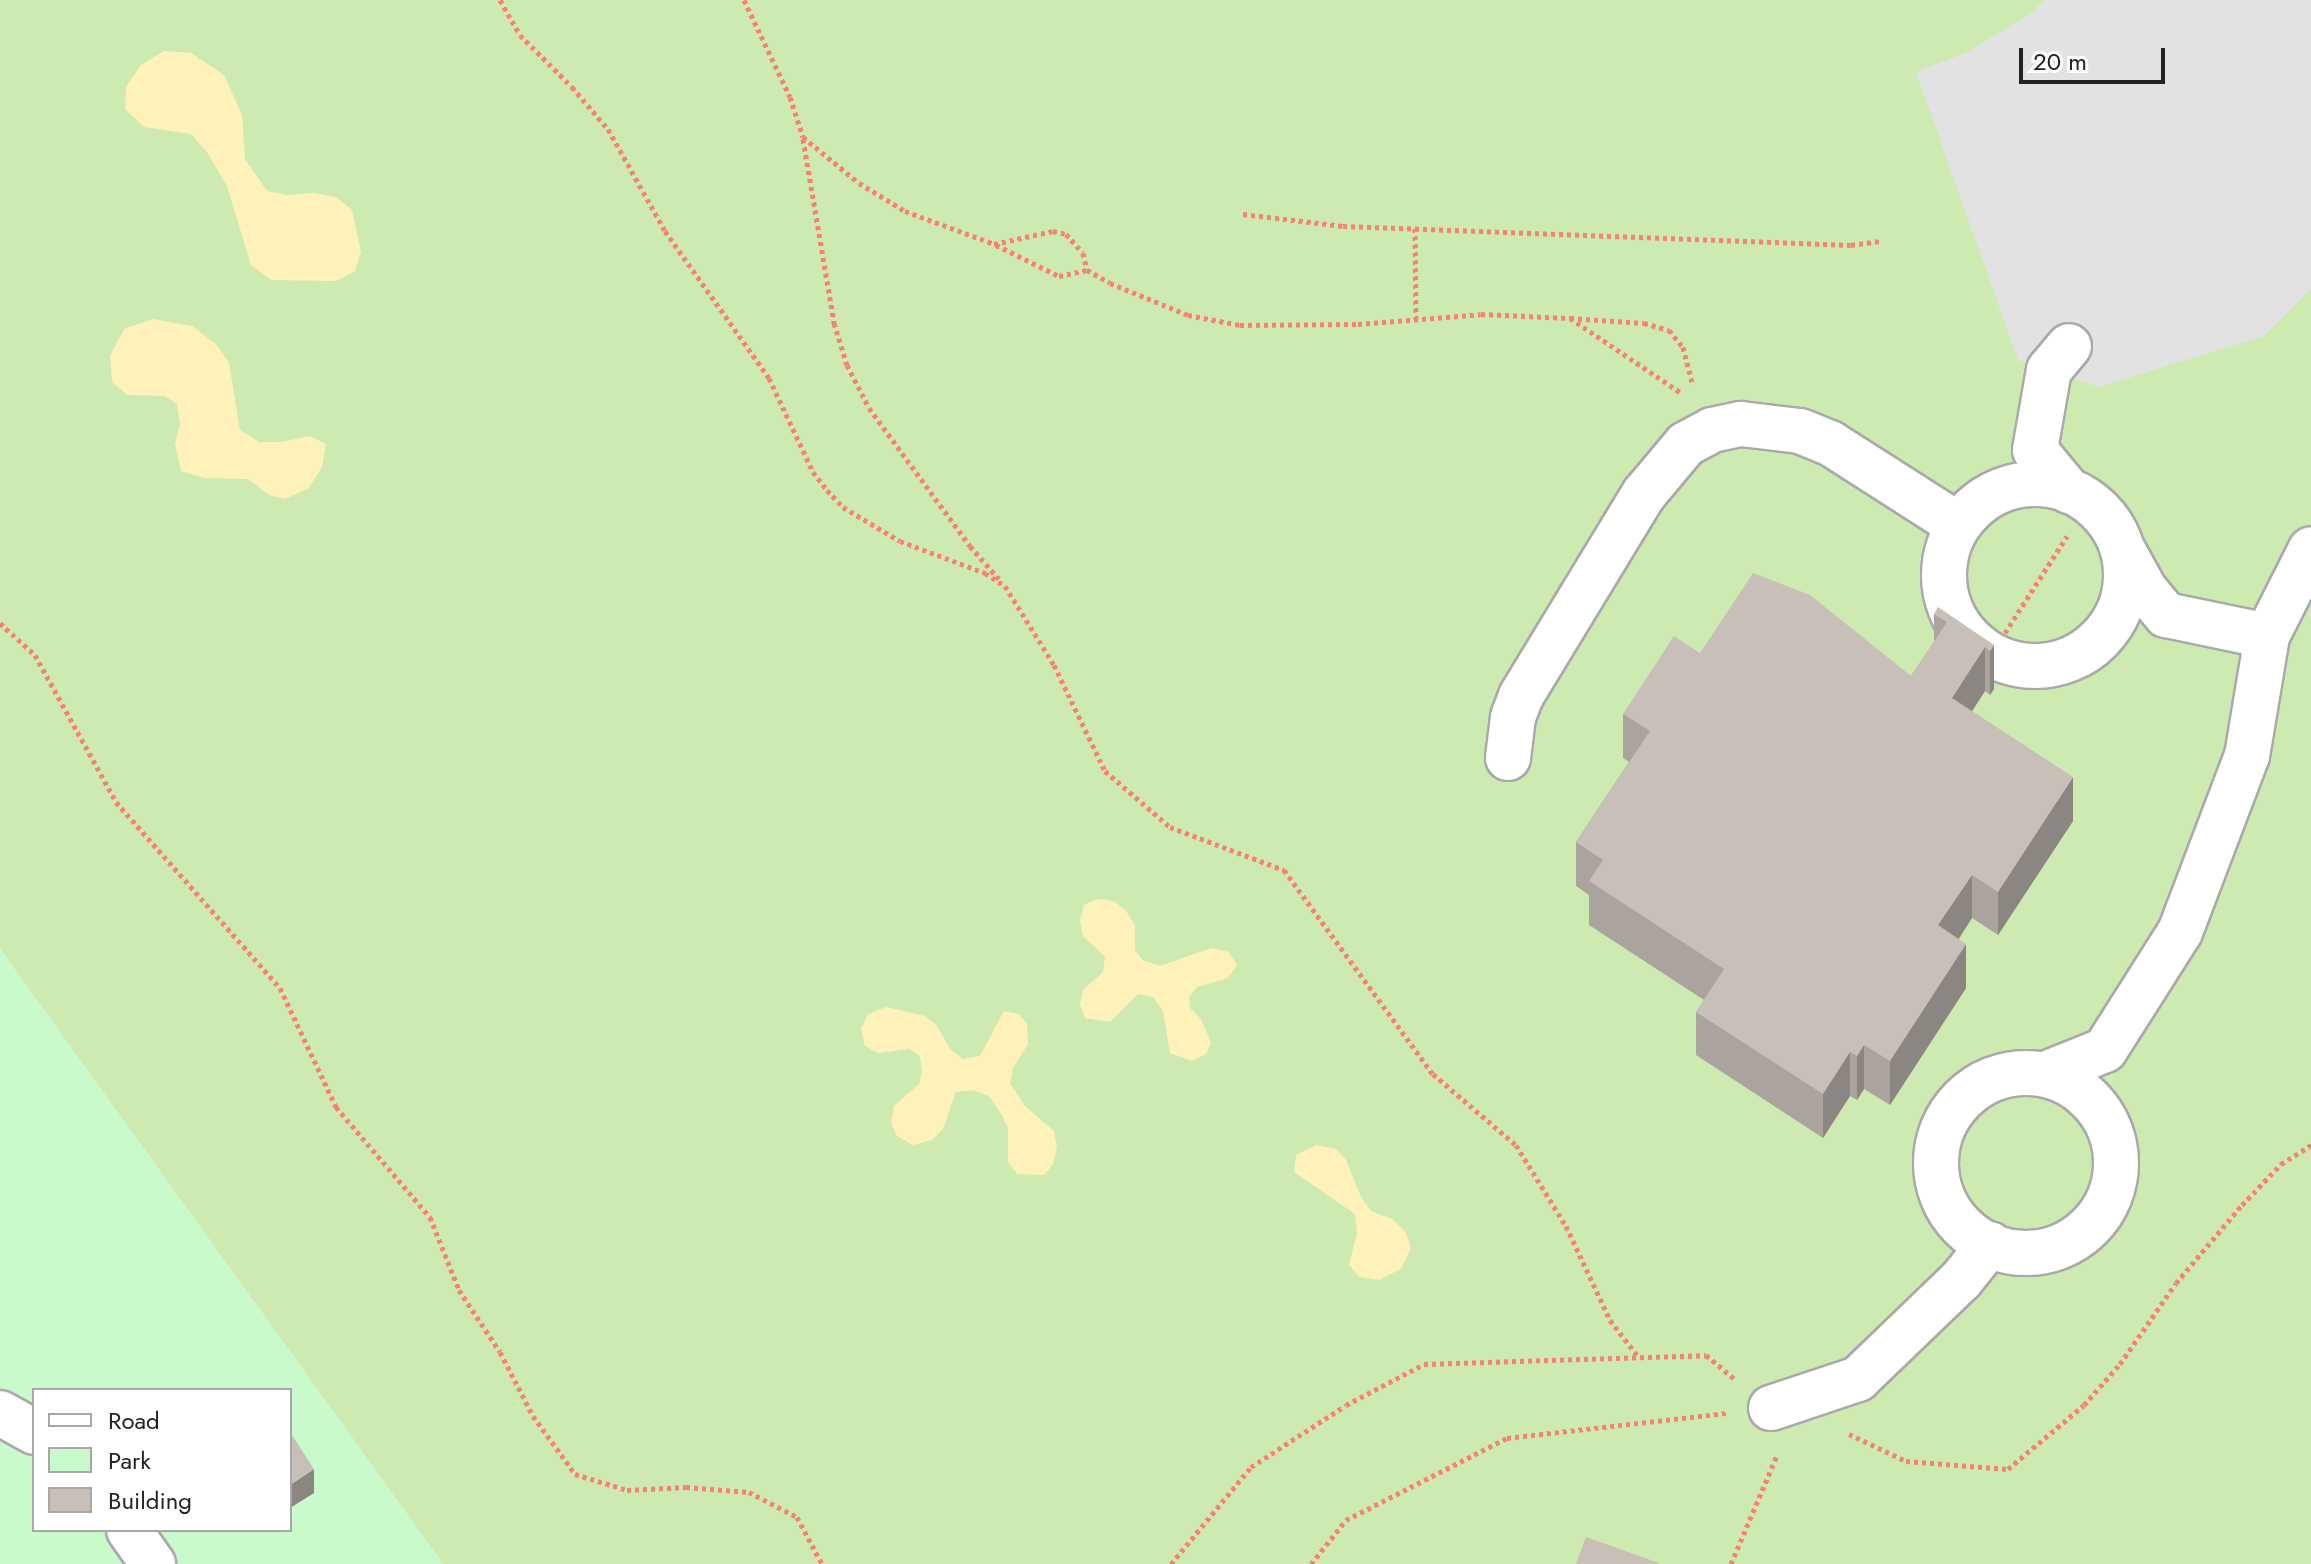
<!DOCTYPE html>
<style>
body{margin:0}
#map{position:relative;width:2311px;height:1564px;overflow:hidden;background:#f2efe9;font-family:Jost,sans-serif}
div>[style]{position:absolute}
.grass>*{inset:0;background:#cdebb0}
.sand>*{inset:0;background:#fff1ba}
.park>*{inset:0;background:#c8facc}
.parking>*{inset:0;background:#e2e2e2}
.path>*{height:5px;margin-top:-2.5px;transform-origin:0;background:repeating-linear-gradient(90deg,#fa8072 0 4px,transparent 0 8px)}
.roads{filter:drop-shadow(2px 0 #a9a9a9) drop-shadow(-2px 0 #a9a9a9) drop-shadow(0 2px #a9a9a9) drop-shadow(0 -2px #a9a9a9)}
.minor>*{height:44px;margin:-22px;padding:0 22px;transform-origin:22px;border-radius:22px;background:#fff}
.minor>.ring{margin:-22px;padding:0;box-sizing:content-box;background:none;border:44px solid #fff;border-radius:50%}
.wall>*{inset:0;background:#aba49e}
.shaded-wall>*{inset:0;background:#8b8681}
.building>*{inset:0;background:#c7bfb8}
span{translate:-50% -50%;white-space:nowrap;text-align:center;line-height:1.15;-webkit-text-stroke:7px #fff;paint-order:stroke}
.legend{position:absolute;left:32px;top:1388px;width:260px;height:144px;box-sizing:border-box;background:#fff;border:2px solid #a7a7a7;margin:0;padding:10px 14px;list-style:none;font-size:24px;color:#222}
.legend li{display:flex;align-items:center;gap:16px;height:40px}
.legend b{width:40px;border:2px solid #a7a7a7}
.scale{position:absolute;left:2019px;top:48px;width:146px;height:36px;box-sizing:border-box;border:4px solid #222;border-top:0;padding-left:10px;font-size:24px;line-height:28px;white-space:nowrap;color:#222;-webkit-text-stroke:6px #fff;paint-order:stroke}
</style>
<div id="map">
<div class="grass">
<div style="clip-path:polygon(0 0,2311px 0,2311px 1564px,443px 1564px,0 949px)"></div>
</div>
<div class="sand">
<div style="clip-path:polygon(164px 51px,191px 53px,224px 75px,242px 115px,245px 159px,267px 191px,287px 195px,313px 193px,336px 197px,352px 210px,361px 252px,355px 271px,336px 281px,271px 280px,251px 265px,227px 186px,207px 152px,191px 134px,144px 127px,125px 109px,126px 87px,141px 65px)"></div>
<div style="clip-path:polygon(153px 319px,192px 326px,216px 344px,229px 363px,240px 430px,259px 442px,281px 442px,310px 436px,326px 444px,322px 467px,309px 488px,285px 499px,269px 495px,248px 479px,204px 478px,181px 471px,175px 444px,180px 424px,177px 404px,165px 396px,127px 395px,112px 382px,110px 356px,124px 329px)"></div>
<div style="clip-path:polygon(1098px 899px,1114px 901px,1126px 911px,1135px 925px,1135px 951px,1143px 960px,1160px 966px,1211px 948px,1229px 952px,1237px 965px,1228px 978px,1197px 987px,1189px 997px,1190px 1008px,1201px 1019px,1211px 1043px,1206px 1054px,1192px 1061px,1170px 1053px,1163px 1011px,1153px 997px,1138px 994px,1110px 1022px,1085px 1018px,1080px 1004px,1083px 990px,1103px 972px,1105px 957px,1083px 936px,1080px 920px,1084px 905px)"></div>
<div style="clip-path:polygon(886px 1007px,925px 1016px,936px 1025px,951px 1050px,963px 1059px,980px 1056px,1004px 1011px,1019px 1014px,1027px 1024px,1028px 1044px,1013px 1068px,1010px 1083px,1025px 1106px,1054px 1131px,1057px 1147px,1053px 1164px,1044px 1175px,1017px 1174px,1008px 1162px,1008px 1128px,1002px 1115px,989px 1096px,973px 1090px,956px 1092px,943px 1129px,932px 1140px,913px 1145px,897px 1136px,891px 1123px,894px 1106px,919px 1084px,922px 1071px,920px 1056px,909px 1049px,878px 1053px,865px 1046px,861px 1028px,868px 1014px)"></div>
<div style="clip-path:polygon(1316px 1145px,1336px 1149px,1346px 1160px,1361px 1197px,1371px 1211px,1392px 1219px,1405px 1231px,1411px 1248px,1401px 1269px,1379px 1280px,1359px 1277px,1349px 1265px,1357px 1233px,1355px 1214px,1294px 1172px,1296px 1155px)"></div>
</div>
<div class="park">
<div style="clip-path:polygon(evenodd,0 949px,443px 1564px,0 1564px,0 949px,34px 1390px,290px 1390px,290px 1530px,34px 1530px,34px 1390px)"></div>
</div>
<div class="parking">
<div style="clip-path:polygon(2044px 0,2311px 0,2311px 289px,2264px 336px,2099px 387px,2018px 360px,1916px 72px,1966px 53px,2033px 12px)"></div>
</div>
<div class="path">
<div style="left:500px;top:0;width:40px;rotate:60.3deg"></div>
<div style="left:520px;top:35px;width:74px;rotate:45deg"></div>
<div style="left:572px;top:87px;width:55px;rotate:49.4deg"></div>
<div style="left:608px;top:129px;width:117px;rotate:60.8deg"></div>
<div style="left:665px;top:231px;width:180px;rotate:54.7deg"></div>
<div style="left:769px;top:378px;width:104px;rotate:64.9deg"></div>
<div style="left:813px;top:472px;width:23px;rotate:52deg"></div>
<div style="left:827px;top:490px;width:23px;rotate:47deg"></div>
<div style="left:843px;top:507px;width:66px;rotate:30.8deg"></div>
<div style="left:900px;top:541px;width:91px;rotate:20.6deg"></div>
<div style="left:985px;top:573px;width:24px;rotate:33deg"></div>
<div style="left:1005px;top:586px;width:93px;rotate:58.2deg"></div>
<div style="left:1054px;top:665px;width:118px;rotate:64.3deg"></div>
<div style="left:1105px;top:771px;width:86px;rotate:40.7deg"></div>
<div style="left:1170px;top:827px;width:122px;rotate:20.7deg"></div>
<div style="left:1284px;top:870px;width:253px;rotate:53.9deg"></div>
<div style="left:1433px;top:1074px;width:109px;rotate:40.5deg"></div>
<div style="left:1516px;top:1145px;width:95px;rotate:58.3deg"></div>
<div style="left:1566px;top:1226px;width:104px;rotate:64.9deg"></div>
<div style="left:1610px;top:1320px;width:44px;rotate:52.4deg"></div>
<div style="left:744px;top:0;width:107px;rotate:64.6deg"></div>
<div style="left:790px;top:97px;width:42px;rotate:72deg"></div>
<div style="left:803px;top:137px;width:72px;rotate:39.4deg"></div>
<div style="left:859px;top:183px;width:54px;rotate:31.3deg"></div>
<div style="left:905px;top:211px;width:95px;rotate:20.3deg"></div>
<div style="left:994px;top:244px;width:60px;rotate:-12.4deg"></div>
<div style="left:1053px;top:231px;width:13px;rotate:13deg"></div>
<div style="left:1066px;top:234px;width:25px;rotate:48deg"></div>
<div style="left:1083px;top:253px;width:17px;rotate:77deg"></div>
<div style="left:1087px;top:270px;width:26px;rotate:29deg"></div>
<div style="left:1110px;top:283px;width:84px;rotate:22.3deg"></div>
<div style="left:1188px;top:315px;width:53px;rotate:10.9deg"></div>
<div style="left:1240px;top:325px;width:118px;rotate:-0.5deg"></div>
<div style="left:1358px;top:324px;width:123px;rotate:-4.6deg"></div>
<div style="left:1481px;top:314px;width:89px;rotate:2.6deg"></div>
<div style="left:1570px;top:318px;width:134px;rotate:34deg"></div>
<div style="left:803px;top:139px;width:187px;rotate:80.4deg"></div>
<div style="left:834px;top:323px;width:44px;rotate:72.8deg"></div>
<div style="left:847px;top:365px;width:48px;rotate:62.9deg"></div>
<div style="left:869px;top:408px;width:171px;rotate:53.8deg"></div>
<div style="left:970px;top:546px;width:44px;rotate:48.7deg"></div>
<div style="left:1243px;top:214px;width:101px;rotate:6.8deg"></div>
<div style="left:1343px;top:226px;width:508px;rotate:2.14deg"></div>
<div style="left:1851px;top:245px;width:29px;rotate:-8deg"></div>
<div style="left:1415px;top:228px;width:91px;rotate:89.4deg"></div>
<div style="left:996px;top:245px;width:70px;rotate:26.2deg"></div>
<div style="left:1059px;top:276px;width:29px;rotate:-12deg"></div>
<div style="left:1570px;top:318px;width:74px;rotate:3.9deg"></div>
<div style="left:1644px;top:323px;width:26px;rotate:16deg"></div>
<div style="left:1669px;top:330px;width:22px;rotate:51deg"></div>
<div style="left:1683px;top:347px;width:40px;rotate:75.6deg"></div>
<div style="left:0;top:623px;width:47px;rotate:42.4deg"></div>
<div style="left:35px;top:655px;width:168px;rotate:61.1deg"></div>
<div style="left:116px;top:802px;width:248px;rotate:48.6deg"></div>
<div style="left:280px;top:988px;width:132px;rotate:64.8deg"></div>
<div style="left:336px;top:1107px;width:145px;rotate:49.5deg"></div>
<div style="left:430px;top:1217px;width:79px;rotate:68.3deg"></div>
<div style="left:459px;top:1290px;width:74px;rotate:56.5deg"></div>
<div style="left:500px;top:1352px;width:72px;rotate:62.7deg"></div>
<div style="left:533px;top:1416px;width:72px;rotate:54.1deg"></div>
<div style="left:575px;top:1474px;width:54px;rotate:17.1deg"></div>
<div style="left:627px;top:1490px;width:59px;rotate:-2.9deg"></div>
<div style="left:686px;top:1487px;width:63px;rotate:4.5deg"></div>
<div style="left:749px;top:1492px;width:54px;rotate:27.5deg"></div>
<div style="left:797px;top:1517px;width:53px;rotate:62deg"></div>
<div style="left:1992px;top:653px;width:139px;rotate:-57.3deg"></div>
<div style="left:1849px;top:1434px;width:63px;rotate:25.3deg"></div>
<div style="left:1906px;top:1461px;width:102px;rotate:4.5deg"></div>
<div style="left:2008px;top:1469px;width:99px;rotate:-40.1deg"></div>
<div style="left:2084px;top:1405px;width:55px;rotate:-48.7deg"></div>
<div style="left:2120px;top:1364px;width:98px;rotate:-55.3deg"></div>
<div style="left:2176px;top:1283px;width:102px;rotate:-49.8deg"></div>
<div style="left:2242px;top:1205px;width:57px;rotate:-46.4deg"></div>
<div style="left:2281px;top:1164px;width:36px;rotate:-32deg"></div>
<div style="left:1171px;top:1564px;width:126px;rotate:-50.5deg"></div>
<div style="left:1251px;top:1467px;width:113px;rotate:-33.1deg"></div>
<div style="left:1346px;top:1405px;width:88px;rotate:-27.7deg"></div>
<div style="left:1424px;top:1364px;width:282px;rotate:-1.8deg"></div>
<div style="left:1706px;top:1355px;width:38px;rotate:40deg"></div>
<div style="left:1311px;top:1564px;width:56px;rotate:-51.5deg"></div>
<div style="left:1346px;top:1520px;width:181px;rotate:-27deg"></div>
<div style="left:1507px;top:1438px;width:222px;rotate:-6.5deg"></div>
<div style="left:1731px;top:1564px;width:118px;rotate:-67.1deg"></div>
</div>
<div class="roads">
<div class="minor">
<div class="ring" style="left:1944px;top:484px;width:138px;height:138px"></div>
<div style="left:2069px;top:491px;width:53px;rotate:-129.7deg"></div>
<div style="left:2035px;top:450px;width:81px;rotate:-80.1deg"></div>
<div style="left:2049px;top:370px;width:31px;rotate:-50deg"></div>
<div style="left:2123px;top:550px;width:46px;rotate:61.2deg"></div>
<div style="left:2145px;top:590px;width:33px;rotate:50deg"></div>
<div style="left:2166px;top:615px;width:103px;rotate:11.7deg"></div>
<div style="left:1508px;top:758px;width:41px;rotate:-83deg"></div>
<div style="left:1513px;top:717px;width:22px;rotate:-69deg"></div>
<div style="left:1521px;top:696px;width:237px;rotate:-58.7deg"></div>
<div style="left:1644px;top:494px;width:65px;rotate:-50deg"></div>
<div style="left:1686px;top:444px;width:30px;rotate:-28deg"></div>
<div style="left:1712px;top:430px;width:30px;rotate:-12deg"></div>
<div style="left:1741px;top:424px;width:59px;rotate:6.8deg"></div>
<div style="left:1800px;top:431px;width:32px;rotate:22deg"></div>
<div style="left:1830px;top:443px;width:152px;rotate:32.6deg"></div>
<div style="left:2048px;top:1073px;width:61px;rotate:-22deg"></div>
<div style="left:2105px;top:1050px;width:140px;rotate:-57.6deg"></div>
<div style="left:2180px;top:932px;width:188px;rotate:-69.2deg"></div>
<div style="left:2247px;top:756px;width:122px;rotate:-80.5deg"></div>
<div style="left:2267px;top:636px;width:97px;rotate:-63.2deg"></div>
<div class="ring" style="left:1936px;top:1073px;width:136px;height:136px"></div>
<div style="left:1771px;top:1408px;width:92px;rotate:-18.4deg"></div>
<div style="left:1858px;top:1379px;width:143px;rotate:-43.9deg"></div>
<div style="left:1961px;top:1280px;width:46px;rotate:-51.1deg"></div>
<div style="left:0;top:1413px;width:39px;rotate:29deg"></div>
<div style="left:129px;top:1530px;width:42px;rotate:54.8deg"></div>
</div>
</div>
<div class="wall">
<div style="clip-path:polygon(1934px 614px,1994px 645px,1994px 689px,1990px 695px,1985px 691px,1972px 711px,2073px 821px,1998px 935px,1972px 918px,1959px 939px,1966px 988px,1890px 1105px,1864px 1089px,1857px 1100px,1850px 1096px,1823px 1138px,1696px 1055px,1696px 1012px,1704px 1000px,1589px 925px,1589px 895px,1576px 886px,1576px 842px,1629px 762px,1623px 758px,1623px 714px,1700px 653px,1911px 676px,1934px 642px)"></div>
</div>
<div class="shaded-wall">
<div style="clip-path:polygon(1994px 645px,1994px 689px,1990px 695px,1990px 651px)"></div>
<div style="clip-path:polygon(1985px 647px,1985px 691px,1952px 742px,1952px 698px)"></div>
<div style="clip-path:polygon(2073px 777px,2073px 821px,1998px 935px,1998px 892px)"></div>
<div style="clip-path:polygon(1972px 875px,1972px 918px,1938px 969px,1938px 925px)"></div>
<div style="clip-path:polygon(1966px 944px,1966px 988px,1890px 1105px,1890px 1061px)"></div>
<div style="clip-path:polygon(1864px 1045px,1864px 1089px,1857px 1100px,1857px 1056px)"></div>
<div style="clip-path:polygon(1850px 1052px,1850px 1096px,1823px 1138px,1823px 1094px)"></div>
<div style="clip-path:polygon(314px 1469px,314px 1493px,290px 1508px,290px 1485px)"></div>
</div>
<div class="building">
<div style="clip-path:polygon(1753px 573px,1810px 595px,1911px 676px,1947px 622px,1934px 614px,1938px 607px,1994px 645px,1990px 651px,1985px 647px,1952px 698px,2073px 777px,1998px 892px,1972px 875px,1938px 925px,1966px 944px,1890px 1061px,1864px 1045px,1857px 1056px,1850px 1052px,1823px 1094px,1696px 1012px,1724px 969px,1589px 881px,1603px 860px,1576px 842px,1650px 731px,1623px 714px,1674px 636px,1700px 653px)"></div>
<div style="clip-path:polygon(290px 1432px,314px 1469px,290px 1485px)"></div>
<div style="clip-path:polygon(1586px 1537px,1659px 1563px,1658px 1564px,1576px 1564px)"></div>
</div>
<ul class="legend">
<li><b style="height:10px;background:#fff"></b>Road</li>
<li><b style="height:22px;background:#c8facc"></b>Park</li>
<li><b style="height:22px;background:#c7bfb8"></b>Building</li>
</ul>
<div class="scale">20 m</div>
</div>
